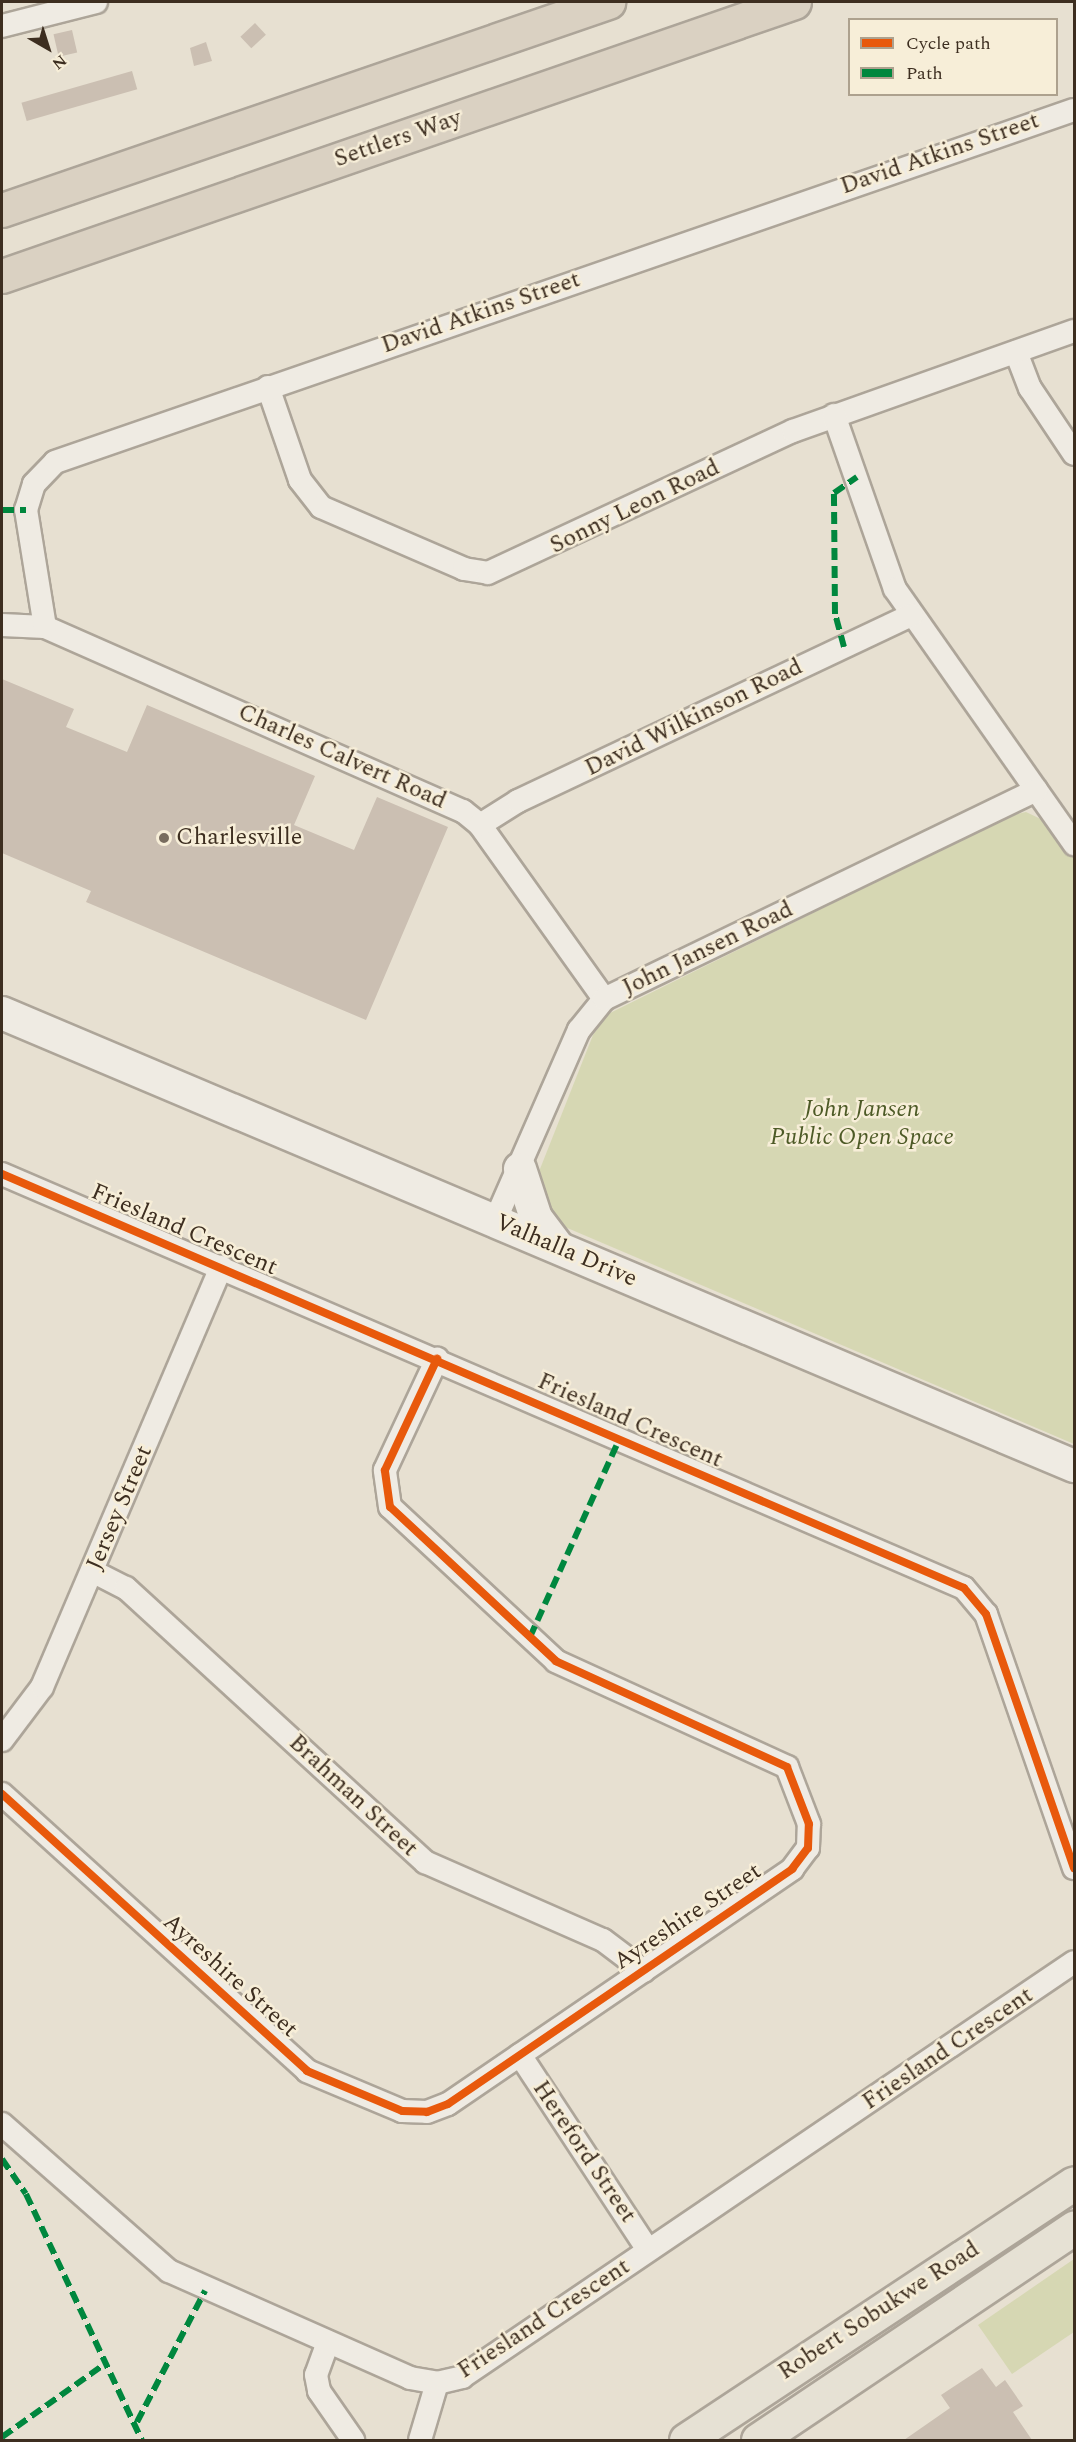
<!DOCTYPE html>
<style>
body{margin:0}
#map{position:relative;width:1076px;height:2442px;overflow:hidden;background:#e7e0d1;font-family:Spectral,serif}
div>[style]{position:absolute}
.green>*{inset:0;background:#d6d7b3}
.building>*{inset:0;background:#cbbfb2;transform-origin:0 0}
.roads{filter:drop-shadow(2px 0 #ada599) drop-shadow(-2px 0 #ada599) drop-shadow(0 2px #ada599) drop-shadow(0 -2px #ada599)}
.minor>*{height:22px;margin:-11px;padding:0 11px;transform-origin:11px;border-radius:11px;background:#efebe3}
.secondary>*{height:32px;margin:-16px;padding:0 16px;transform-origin:16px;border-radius:16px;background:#efebe3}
.primary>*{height:33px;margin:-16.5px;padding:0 16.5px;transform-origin:16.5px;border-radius:16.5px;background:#e6e1d4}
.motorway>*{height:33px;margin:-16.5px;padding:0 16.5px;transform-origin:16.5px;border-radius:16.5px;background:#dad1c2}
.quiet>*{height:6px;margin-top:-3px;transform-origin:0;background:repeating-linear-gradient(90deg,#00873e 0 12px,transparent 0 18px)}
.cycleway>*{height:8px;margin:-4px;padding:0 4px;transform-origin:4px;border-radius:4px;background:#e8590c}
.dots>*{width:16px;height:16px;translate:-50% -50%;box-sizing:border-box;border:3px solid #f7eed8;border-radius:50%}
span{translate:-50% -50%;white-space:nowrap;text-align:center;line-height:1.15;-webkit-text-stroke:5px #f7eed8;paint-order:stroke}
.street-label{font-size:24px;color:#3d2e20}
.poi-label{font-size:24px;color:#3d2e20}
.left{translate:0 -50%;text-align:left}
.park-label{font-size:24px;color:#4d5a26;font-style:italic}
.frame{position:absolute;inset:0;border:3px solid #3d2e20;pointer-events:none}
.legend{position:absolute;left:848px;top:18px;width:210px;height:78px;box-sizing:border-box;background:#f7eed8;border:2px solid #ada18e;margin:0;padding:8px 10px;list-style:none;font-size:18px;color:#3d2e20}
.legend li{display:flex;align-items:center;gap:12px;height:30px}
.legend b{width:30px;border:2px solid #ada18e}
.north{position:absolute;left:18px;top:18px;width:60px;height:60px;-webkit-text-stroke:4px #f7eed8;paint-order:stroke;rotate:141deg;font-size:16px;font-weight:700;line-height:24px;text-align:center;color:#3d2e20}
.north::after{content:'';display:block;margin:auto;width:21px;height:27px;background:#3d2e20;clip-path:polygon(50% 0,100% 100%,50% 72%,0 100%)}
</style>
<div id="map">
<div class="green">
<div style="clip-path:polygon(1026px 812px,1047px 822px,1074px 859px,1074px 1444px,565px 1227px,547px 1208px,538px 1174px,593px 1035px,608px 1014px,1009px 816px)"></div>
<div style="clip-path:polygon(1074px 2259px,1074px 2332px,1012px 2374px,978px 2325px)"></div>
</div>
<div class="building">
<div style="left:255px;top:23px;width:16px;height:20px;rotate:47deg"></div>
<div style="left:72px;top:30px;width:23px;height:19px;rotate:77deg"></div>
<div style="clip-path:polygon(206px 42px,212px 61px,194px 66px,190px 48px)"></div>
<div style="left:132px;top:71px;width:19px;height:115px;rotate:74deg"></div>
<div style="clip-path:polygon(2px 679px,74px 709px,66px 727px,127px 752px,147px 705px,315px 776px,294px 825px,354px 850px,377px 797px,448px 827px,366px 1020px,86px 902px,91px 891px,2px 853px)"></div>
<div style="clip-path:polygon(982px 2368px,996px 2387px,1005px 2380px,1023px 2406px,1013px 2412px,1032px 2440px,904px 2440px,950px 2408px,941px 2395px)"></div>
</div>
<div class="roads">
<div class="minor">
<div style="left:2px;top:26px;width:97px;rotate:-14.3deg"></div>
<div style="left:1016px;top:352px;width:39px;rotate:69deg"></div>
<div style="left:1030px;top:388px;width:79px;rotate:56.3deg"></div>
<div style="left:268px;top:387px;width:98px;rotate:71deg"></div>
<div style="left:300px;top:480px;width:34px;rotate:52deg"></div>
<div style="left:321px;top:507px;width:156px;rotate:23.4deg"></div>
<div style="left:464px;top:569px;width:24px;rotate:9deg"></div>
<div style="left:488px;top:573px;width:336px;rotate:-25deg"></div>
<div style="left:793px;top:431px;width:298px;rotate:-19.6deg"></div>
<div style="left:834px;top:415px;width:184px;rotate:70.7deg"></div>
<div style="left:895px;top:589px;width:312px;rotate:54.9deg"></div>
<div style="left:2px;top:625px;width:43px;rotate:2.7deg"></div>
<div style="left:45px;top:627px;width:457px;rotate:23.8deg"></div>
<div style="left:463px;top:811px;width:22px;rotate:39deg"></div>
<div style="left:480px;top:825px;width:214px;rotate:54.5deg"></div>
<div style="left:45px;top:627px;width:119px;rotate:-99.2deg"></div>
<div style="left:26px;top:510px;width:27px;rotate:-73deg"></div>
<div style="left:34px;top:484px;width:30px;rotate:-46deg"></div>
<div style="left:55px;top:462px;width:1078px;rotate:-19.06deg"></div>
<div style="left:480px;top:825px;width:45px;rotate:-32.3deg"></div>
<div style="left:518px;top:801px;width:435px;rotate:-25.3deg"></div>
<div style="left:2px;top:1174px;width:1047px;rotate:23.28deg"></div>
<div style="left:964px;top:1588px;width:34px;rotate:50deg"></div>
<div style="left:986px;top:1614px;width:269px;rotate:70.9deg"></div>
<div style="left:495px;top:1221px;width:209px;rotate:-66.3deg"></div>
<div style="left:579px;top:1030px;width:40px;rotate:-51deg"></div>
<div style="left:604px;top:999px;width:480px;rotate:-25.8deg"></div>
<div style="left:94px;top:1572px;width:36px;rotate:27deg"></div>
<div style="left:126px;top:1588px;width:406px;rotate:42.5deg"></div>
<div style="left:425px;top:1862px;width:194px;rotate:23.7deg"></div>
<div style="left:603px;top:1940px;width:51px;rotate:37.1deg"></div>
<div style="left:2px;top:1740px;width:66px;rotate:-53deg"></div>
<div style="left:42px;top:1687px;width:457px;rotate:-66.9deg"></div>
<div style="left:2px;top:1794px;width:412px;rotate:42.2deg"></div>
<div style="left:307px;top:2071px;width:103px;rotate:22.8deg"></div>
<div style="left:402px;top:2111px;width:25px;rotate:2deg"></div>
<div style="left:427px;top:2112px;width:22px;rotate:-21deg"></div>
<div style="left:448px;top:2104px;width:417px;rotate:-34.3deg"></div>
<div style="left:792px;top:1869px;width:26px;rotate:-53deg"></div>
<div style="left:808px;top:1848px;width:24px;rotate:-88deg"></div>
<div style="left:809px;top:1824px;width:61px;rotate:-111.1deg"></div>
<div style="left:787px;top:1767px;width:254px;rotate:-155.4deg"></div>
<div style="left:556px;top:1661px;width:226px;rotate:-137.1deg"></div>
<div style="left:390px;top:1507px;width:37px;rotate:-98deg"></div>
<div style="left:385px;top:1470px;width:123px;rotate:-64.9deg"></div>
<div style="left:520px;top:2055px;width:233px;rotate:56.7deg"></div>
<div style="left:2px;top:2124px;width:222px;rotate:41.4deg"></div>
<div style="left:169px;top:2271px;width:264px;rotate:23.9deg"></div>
<div style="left:410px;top:2378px;width:27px;rotate:10deg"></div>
<div style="left:437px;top:2383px;width:26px;rotate:-13deg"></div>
<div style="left:462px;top:2377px;width:739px;rotate:-34.14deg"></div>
<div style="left:328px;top:2342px;width:35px;rotate:110deg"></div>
<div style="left:316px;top:2375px;width:16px;rotate:79deg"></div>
<div style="left:319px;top:2391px;width:60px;rotate:55.2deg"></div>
<div style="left:420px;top:2440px;width:59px;rotate:-73.4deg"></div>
</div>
<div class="secondary">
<div style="left:2px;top:1013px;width:1164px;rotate:22.91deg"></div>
<div style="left:520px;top:1169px;width:52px;rotate:71.9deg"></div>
<div style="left:536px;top:1218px;width:36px;rotate:53deg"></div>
</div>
<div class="primary">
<div style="left:686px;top:2440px;width:465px;rotate:-33.5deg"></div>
<div style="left:758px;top:2440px;width:381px;rotate:-33.9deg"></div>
</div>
<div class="motorway">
<div style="left:2px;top:210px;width:641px;rotate:-18.94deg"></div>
<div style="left:2px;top:276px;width:838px;rotate:-19.08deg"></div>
</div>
</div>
<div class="quiet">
<div style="left:2px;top:510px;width:24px"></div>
<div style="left:844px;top:647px;width:34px;rotate:-105deg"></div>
<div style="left:835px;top:614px;width:121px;rotate:-90.5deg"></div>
<div style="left:834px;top:493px;width:28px;rotate:-35deg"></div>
<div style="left:530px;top:1637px;width:218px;rotate:-65.7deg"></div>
<div style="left:2px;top:2159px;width:42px;rotate:55.6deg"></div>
<div style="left:26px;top:2194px;width:272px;rotate:64.8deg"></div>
<div style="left:137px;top:2422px;width:148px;rotate:-62.6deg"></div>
<div style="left:2px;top:2437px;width:128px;rotate:-35.4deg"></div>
</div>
<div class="cycleway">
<div style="left:2px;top:1174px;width:1047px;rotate:23.28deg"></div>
<div style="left:964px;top:1588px;width:34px;rotate:50deg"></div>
<div style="left:986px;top:1614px;width:269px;rotate:70.9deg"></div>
<div style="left:2px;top:1794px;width:412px;rotate:42.2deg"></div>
<div style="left:307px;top:2071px;width:103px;rotate:22.8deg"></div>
<div style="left:402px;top:2111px;width:25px;rotate:2deg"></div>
<div style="left:427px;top:2112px;width:22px;rotate:-21deg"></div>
<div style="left:448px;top:2104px;width:417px;rotate:-34.3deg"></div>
<div style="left:792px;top:1869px;width:26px;rotate:-53deg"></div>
<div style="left:808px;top:1848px;width:24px;rotate:-88deg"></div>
<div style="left:809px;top:1824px;width:61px;rotate:-111.1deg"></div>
<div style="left:787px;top:1767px;width:254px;rotate:-155.4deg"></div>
<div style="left:556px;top:1661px;width:226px;rotate:-137.1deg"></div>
<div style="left:390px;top:1507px;width:37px;rotate:-98deg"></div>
<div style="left:385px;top:1470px;width:123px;rotate:-64.9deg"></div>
</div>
<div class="dots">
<div style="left:164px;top:838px;background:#786c5e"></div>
</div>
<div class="street-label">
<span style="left:398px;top:139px;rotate:-19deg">Settlers Way</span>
<span style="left:940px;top:154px;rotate:-19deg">David Atkins Street</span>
<span style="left:481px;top:313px;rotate:-19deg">David Atkins Street</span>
<span style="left:635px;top:507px;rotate:-26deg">Sonny Leon Road</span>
<span style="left:694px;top:718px;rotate:-26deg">David Wilkinson Road</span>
<span style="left:342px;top:757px;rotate:24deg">Charles Calvert Road</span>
<span style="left:708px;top:949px;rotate:-26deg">John Jansen Road</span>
<span style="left:184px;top:1230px;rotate:23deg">Friesland Crescent</span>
<span style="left:566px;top:1251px;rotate:23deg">Valhalla Drive</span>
<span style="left:630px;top:1421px;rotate:24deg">Friesland Crescent</span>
<span style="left:120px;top:1508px;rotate:-67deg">Jersey Street</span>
<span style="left:353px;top:1796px;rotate:43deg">Brahman Street</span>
<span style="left:688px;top:1917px;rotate:-34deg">Ayreshire Street</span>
<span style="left:230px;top:1976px;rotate:42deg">Ayreshire Street</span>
<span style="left:948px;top:2049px;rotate:-34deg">Friesland Crescent</span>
<span style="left:584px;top:2152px;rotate:56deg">Hereford Street</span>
<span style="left:879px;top:2311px;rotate:-33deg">Robert Sobukwe Road</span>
<span style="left:544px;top:2319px;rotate:-33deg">Friesland Crescent</span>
</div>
<div class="poi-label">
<span class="left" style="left:176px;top:838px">Charlesville</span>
</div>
<div class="park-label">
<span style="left:862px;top:1124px">John Jansen<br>Public Open Space</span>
</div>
<div class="frame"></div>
<ul class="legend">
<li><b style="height:8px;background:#e8590c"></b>Cycle path</li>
<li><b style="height:8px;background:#00873e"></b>Path</li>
</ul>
<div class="north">N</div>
</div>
